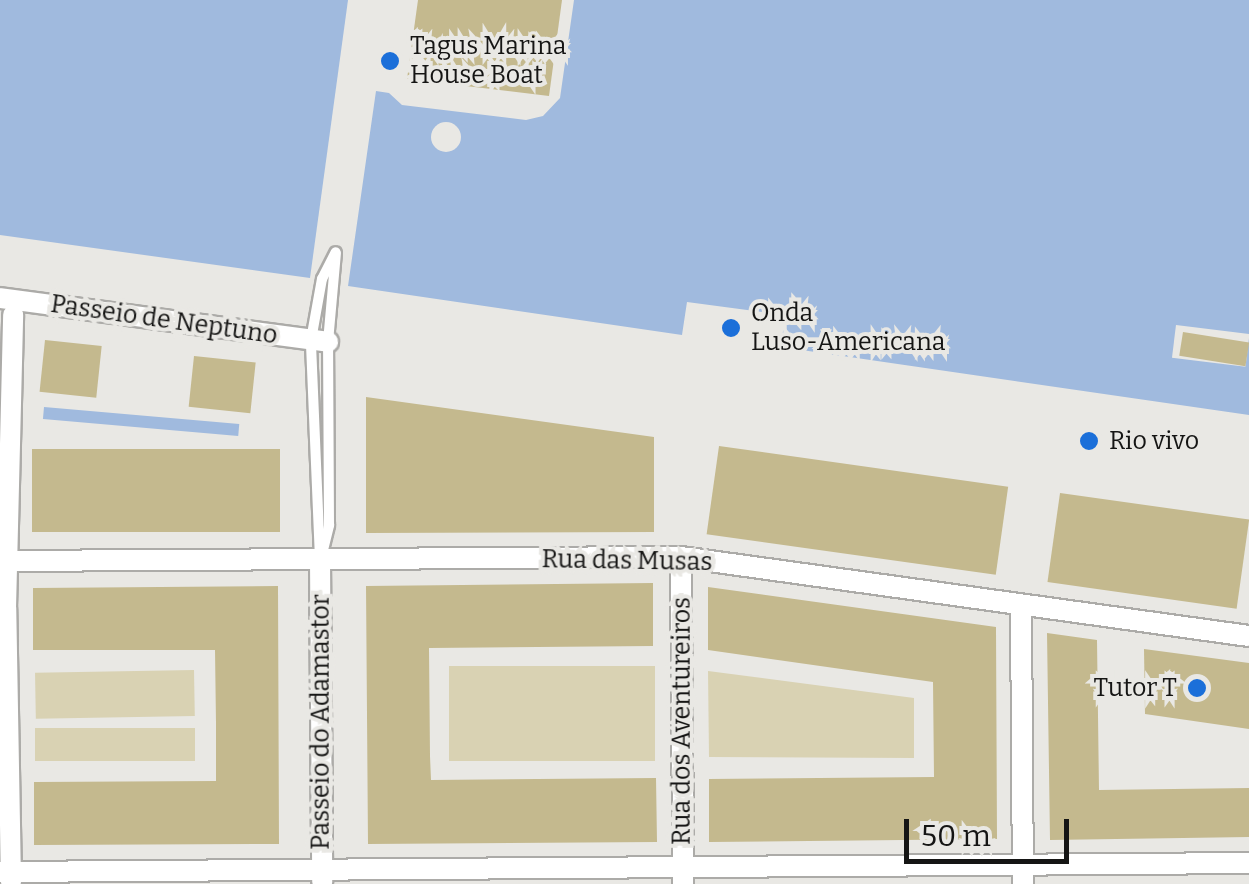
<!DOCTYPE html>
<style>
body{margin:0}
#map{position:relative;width:1249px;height:884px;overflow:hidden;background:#e9e8e4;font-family:Bitter,serif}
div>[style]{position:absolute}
.green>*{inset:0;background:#d9d2b3;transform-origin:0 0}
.water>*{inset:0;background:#a0bade;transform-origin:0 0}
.pier>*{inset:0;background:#e9e8e4;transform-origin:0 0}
.round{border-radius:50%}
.building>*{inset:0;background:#c4b98e;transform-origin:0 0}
.roads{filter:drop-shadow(2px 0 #acaba8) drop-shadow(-2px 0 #acaba8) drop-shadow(0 2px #acaba8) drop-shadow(0 -2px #acaba8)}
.lane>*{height:10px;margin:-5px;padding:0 5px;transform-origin:5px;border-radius:5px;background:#fff}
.street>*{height:20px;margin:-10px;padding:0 10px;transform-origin:10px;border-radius:10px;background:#fff}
.dots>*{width:28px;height:28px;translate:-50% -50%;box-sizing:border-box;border:5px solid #e9e8e4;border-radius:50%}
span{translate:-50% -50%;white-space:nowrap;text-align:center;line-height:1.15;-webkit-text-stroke:8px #e9e8e4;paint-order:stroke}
.poi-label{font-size:25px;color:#151514}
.left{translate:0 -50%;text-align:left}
.right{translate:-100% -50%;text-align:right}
.street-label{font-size:25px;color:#151514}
.scale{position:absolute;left:904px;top:819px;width:165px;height:45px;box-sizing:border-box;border:5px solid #151514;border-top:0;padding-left:12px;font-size:30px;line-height:35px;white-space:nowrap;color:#151514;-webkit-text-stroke:8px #e9e8e4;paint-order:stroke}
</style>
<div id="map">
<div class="green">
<div style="left:449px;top:666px;width:206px;height:95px"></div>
<div style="left:194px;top:670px;width:46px;height:159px;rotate:89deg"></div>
<div style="clip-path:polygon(708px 671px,914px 698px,914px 758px,709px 757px)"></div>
<div style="left:195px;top:728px;width:33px;height:160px;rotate:90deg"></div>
</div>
<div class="water">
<div style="clip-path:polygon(0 0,348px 0,310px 278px,0 235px)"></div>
<div style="clip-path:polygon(574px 0,1249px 0,1249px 415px,781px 347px,785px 315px,687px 302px,682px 335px,348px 286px,376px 91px,389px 93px,402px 105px,526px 120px,543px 116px,560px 98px)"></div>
<div style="left:44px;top:407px;width:196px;height:12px;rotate:5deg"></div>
</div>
<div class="pier">
<div class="round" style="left:431px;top:122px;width:30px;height:30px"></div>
<div style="left:1176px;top:325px;width:74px;height:33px;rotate:7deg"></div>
</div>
<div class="building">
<div style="clip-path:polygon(418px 0,562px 0,549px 96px,407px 79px)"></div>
<div style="left:1183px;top:332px;width:67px;height:24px;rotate:9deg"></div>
<div style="left:45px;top:340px;width:57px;height:52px;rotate:6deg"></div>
<div style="left:194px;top:356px;width:62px;height:51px;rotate:6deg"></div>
<div style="clip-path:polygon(366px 397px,654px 437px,654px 532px,366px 533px)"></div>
<div style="left:719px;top:446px;width:292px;height:89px;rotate:8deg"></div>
<div style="left:280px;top:449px;width:83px;height:248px;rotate:90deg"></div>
<div style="left:1060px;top:493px;width:191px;height:90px;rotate:8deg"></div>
<div style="clip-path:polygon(653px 583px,653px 646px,429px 648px,430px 756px,431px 780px,656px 778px,657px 842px,368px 844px,366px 586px)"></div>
<div style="clip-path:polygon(278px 586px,279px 844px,34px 845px,34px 782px,216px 781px,216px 724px,215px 650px,33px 650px,33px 588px)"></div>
<div style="clip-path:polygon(708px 587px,996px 627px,997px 839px,709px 842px,709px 779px,934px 777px,933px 682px,708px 650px)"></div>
<div style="clip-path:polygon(1047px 633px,1097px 640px,1099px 790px,1249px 788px,1249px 837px,1050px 840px)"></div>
<div style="clip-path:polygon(1144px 649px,1249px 663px,1249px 729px,1145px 714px)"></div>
</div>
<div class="roads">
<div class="lane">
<div style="left:322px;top:554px;width:30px;rotate:-76deg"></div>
<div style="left:329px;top:525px;width:183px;rotate:-90.3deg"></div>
<div style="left:328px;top:342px;width:89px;rotate:-84.9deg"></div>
<div style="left:320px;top:559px;width:219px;rotate:-92.4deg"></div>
<div style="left:311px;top:340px;width:62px;rotate:-79.8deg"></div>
<div style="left:322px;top:279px;width:30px;rotate:-63deg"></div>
</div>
<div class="street">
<div style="left:0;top:298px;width:331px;rotate:7.6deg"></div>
<div style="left:681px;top:557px;width:327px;rotate:89.6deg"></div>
<div style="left:320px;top:560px;width:322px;rotate:89.6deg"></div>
<div style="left:0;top:561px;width:681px;rotate:-0.34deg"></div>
<div style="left:681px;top:557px;width:573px;rotate:7.92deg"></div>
<div style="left:1021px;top:607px;width:277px;rotate:89.6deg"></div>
<div style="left:0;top:872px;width:1249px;rotate:-0.41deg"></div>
<div style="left:11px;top:882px;width:274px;rotate:-91deg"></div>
<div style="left:6px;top:608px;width:293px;rotate:-88.6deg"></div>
</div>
</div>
<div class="dots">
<div style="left:390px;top:61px;background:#1b6fd9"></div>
<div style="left:731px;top:328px;background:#1b6fd9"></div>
<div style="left:1089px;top:441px;background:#1b6fd9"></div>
<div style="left:1197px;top:688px;background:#1b6fd9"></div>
</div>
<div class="poi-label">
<span class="left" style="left:410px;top:61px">Tagus Marina<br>House Boat</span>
<span class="left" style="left:751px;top:328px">Onda<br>Luso-Americana</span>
<span class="left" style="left:1109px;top:441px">Rio vivo</span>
<span class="right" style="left:1177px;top:688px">Tutor T</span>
</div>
<div class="street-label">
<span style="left:164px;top:320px;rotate:8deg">Passeio de Neptuno</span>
<span style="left:627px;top:561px;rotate:1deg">Rua das Musas</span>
<span style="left:682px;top:721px;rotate:-90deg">Rua dos Aventureiros</span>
<span style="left:321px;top:722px;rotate:-90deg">Passeio do Adamastor</span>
</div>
<div class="scale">50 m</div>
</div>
